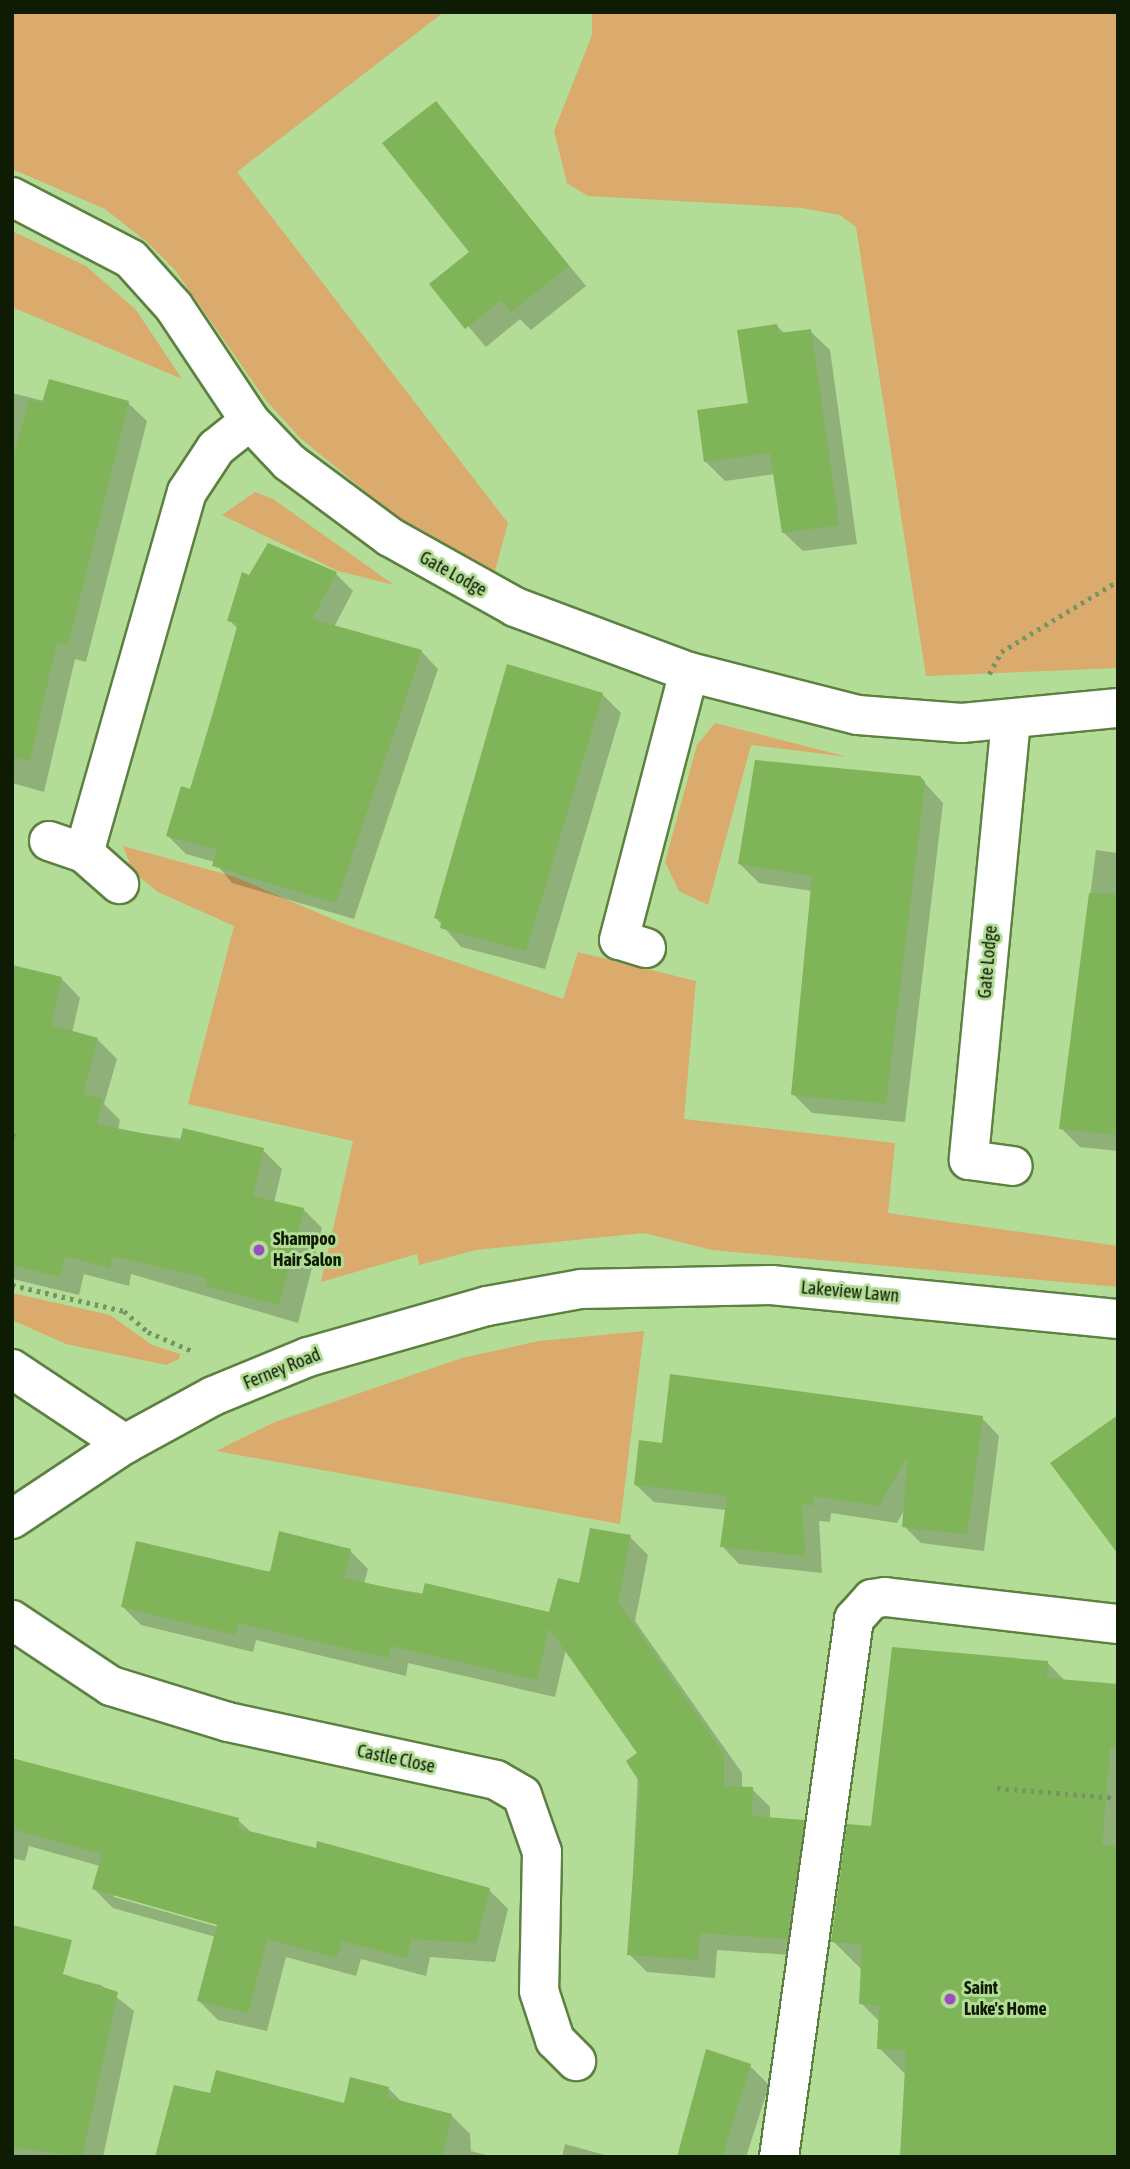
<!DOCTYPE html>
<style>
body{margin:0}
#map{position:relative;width:1130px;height:2169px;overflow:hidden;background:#b3dc97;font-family:"Asap Condensed",sans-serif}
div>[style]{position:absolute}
.green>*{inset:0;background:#daab6c}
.shadow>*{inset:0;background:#0003}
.building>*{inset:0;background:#80b458}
.path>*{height:4.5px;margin-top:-2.25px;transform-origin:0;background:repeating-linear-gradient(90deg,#769560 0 3.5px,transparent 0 8.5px)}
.roads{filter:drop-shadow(2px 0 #5c8140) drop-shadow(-2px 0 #5c8140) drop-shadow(0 2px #5c8140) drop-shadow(0 -2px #5c8140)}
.minor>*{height:38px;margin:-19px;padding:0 19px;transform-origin:19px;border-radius:19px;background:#fff}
.dots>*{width:19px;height:19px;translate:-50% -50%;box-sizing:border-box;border:4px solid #b3dc97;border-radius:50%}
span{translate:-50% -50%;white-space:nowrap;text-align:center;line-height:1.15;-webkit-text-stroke:6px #b3dc97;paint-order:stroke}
.street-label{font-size:18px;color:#0e1c03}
.poi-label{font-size:18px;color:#0e1c03;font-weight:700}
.left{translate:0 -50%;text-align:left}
.frame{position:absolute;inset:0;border:14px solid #0e1c03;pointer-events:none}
</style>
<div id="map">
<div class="green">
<div style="clip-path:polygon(12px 12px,444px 12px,237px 172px,508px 523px,495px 571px,393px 514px,299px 437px,265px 399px,175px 270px,147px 242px,105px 209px,12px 169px)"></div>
<div style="clip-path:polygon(592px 12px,1118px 12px,1118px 668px,926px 676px,856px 227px,840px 215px,802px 208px,588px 196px,567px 183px,554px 131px,592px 35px)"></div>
<div style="clip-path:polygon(12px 231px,86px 266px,136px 310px,182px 379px,12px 307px)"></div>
<div style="clip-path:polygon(255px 492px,273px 499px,394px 585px,338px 571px,222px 515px)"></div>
<div style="clip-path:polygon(715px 723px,848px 757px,751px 745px,708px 905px,679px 891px,665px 862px,697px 745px)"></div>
<div style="clip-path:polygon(123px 846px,235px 877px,339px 922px,563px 999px,578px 952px,696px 981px,684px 1119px,895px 1143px,888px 1213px,1118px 1246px,1118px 1287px,712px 1250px,644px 1233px,476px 1250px,419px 1265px,417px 1254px,321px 1282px,353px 1141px,188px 1104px,234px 926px,158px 892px,133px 872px)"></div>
<div style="clip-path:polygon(12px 1293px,110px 1315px,152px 1345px,180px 1354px,179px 1359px,166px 1365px,66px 1344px,12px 1320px)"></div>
<div style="clip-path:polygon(644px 1331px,620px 1524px,216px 1451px,275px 1422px,462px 1358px,539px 1341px)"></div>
</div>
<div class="shadow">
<div style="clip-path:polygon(436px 103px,586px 286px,531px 330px,520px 319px,486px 347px,432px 284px,472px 252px)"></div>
<div style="clip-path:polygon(777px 326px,785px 334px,810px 331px,830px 350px,857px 544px,803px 551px,783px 532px,775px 474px,725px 481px,706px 462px,750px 405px)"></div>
<div style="clip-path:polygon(12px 393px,44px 401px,128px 403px,147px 421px,86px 662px,75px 659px,44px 792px,12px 783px)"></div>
<div style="clip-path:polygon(336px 574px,353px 591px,334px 627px,421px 651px,438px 669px,354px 919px,232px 883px,215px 862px,186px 854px,168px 836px,191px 791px,238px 629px,229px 620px,250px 577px)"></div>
<div style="clip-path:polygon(602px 694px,621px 713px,545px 969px,461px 947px,436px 918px)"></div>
<div style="clip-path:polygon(920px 778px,943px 803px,905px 1122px,812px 1113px,793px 1094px,812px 891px,759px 883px,740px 864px)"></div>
<div style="clip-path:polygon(1096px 850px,1118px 853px,1118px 1151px,1080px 1147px,1061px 1128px)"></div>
<div style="clip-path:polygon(61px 978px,80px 998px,72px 1033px,98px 1040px,117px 1059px,104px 1104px,120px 1120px,118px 1130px,263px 1150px,282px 1169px,274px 1203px,303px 1209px,322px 1228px,298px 1323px,131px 1274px,129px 1286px,84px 1274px,79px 1295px,13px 1279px,12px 1180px)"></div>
<div style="clip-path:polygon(982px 1418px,999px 1436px,984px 1551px,921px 1543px,904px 1526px,905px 1508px,897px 1523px,831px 1513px,830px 1522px,819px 1521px,822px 1573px,739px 1564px,722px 1546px,726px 1510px,654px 1502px,636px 1485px,664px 1444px)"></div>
<div style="clip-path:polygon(630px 1537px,648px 1555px,635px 1621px,742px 1773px,742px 1789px,752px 1789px,770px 1807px,770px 1819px,803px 1822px,821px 1840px,805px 1956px,717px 1950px,715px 1978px,647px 1972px,629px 1954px,639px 1753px,566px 1649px,555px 1697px,408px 1663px,406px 1676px,256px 1640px,253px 1652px,141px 1625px,123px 1607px,350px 1551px,368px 1569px,364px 1584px,551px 1614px)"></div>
<div style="clip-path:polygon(1047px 1662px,1066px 1682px,1118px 1686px,1118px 2157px,907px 2076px,879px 2048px,880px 2022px,861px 2003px,863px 1971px,833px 1941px,873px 1828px)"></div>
<div style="clip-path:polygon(evenodd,12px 1760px,238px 1820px,252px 1833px,489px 1890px,508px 1909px,495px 1962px,430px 1957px,426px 1976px,361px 1959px,356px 1976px,286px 1957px,267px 2031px,218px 2020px,199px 2001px,216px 1937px,113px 1908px,94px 1889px,100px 1866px,29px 1846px,25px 1861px,12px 1858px,12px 1760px,114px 1894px,226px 1925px,225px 1929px,114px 1897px,114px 1894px)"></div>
<div style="clip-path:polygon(12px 1964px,101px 1985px,134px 2011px,103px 2157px,12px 2157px)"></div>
<div style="clip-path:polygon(750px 2066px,769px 2085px,746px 2157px,678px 2157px)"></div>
<div style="clip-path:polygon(388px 2088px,403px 2103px,451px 2115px,470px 2134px,471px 2151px,493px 2157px,157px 2157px,212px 2096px,345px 2105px)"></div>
<div style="clip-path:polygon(565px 2144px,612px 2157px,562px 2157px)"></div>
</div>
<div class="building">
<div style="clip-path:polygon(436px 101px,569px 266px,511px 312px,501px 300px,465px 329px,429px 284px,469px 252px,382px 143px)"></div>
<div style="clip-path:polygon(777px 324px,779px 333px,811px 329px,839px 525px,782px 533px,770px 453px,704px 462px,697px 410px,748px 403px,737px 330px)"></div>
<div style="clip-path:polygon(49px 379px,129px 401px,68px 645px,57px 642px,30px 760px,12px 758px,12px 462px,29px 400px,42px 403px)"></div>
<div style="clip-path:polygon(268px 543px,337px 572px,312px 619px,422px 650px,336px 903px,212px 866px,217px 850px,166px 836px,181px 786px,190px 789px,214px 709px,238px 623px,227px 621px,242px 572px,249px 575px)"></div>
<div style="clip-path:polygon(507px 664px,603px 693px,526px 951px,440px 928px,442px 920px,434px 918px)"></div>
<div style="clip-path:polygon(755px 760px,920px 776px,925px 782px,886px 1104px,791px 1095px,812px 876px,738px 864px)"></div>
<div style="clip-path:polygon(1089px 893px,1118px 894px,1118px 1135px,1059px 1129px)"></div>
<div style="clip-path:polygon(12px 965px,62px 977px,51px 1025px,98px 1038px,83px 1094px,102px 1099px,97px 1124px,180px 1141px,183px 1128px,264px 1148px,253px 1196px,304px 1208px,279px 1305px,205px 1286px,207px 1278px,112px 1256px,110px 1268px,65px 1256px,60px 1277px,12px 1265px)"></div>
<div style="clip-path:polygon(670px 1374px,983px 1416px,967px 1534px,902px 1527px,908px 1456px,879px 1506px,814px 1496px,813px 1506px,802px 1504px,805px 1556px,720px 1547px,727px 1496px,634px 1485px,639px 1440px,662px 1443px)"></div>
<div style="clip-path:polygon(1118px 1415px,1118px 1554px,1050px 1463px)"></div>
<div style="clip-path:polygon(590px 1528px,631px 1535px,618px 1602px,724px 1754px,724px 1786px,753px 1787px,752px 1816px,804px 1820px,787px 1939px,700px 1933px,698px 1960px,627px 1955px,640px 1783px,626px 1761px,637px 1753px,549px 1628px,537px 1680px,391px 1646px,388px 1658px,238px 1623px,236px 1635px,121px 1607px,136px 1541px,270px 1572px,279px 1531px,351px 1549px,344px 1578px,422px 1595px,425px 1583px,549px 1612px,558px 1578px,579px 1583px)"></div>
<div style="clip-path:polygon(892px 1647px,1048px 1661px,1047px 1678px,1118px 1684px,1118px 1748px,1110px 1747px,1102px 1845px,1118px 1846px,1118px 2157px,900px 2157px,906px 2050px,877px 2049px,879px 2006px,859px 2004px,862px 1944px,831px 1942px,847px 1824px,871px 1826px)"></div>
<div style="clip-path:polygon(12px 1758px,239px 1818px,237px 1828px,316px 1848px,317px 1841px,490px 1888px,476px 1943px,411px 1939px,407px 1958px,342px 1941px,337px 1958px,267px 1939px,248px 2013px,197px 2001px,217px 1925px,92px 1889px,102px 1854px,12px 1829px)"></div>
<div style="clip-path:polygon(12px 1925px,72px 1940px,63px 1974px,118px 1992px,82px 2157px,12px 2147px)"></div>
<div style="clip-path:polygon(706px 2049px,751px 2064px,722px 2157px,677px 2157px)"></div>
<div style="clip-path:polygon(216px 2070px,344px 2103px,350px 2077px,389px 2087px,387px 2097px,452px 2114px,442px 2157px,155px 2157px,174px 2085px,210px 2093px)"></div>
</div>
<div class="path">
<div style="left:989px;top:674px;width:25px;rotate:-61deg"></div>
<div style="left:1001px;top:652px;width:137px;rotate:-31.3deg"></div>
<div style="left:12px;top:1135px;width:4px;rotate:14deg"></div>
<div style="left:12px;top:1285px;width:115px;rotate:13.1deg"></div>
<div style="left:124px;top:1311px;width:32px;rotate:41deg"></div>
<div style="left:148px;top:1332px;width:51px;rotate:23.1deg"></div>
<div style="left:997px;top:1788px;width:121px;rotate:4.7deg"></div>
</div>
<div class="roads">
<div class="minor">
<div style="left:12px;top:197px;width:134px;rotate:27.5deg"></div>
<div style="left:131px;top:259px;width:64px;rotate:48.1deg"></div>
<div style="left:174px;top:307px;width:137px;rotate:56.3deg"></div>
<div style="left:250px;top:421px;width:57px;rotate:46.4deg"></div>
<div style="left:289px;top:462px;width:126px;rotate:36.6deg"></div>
<div style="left:390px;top:537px;width:143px;rotate:29.2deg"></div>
<div style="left:515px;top:607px;width:186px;rotate:20.5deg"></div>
<div style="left:689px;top:672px;width:174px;rotate:14.3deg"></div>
<div style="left:858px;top:715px;width:104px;rotate:4.4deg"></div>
<div style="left:962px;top:723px;width:157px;rotate:-5.5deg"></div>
<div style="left:1011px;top:720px;width:442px;rotate:95.5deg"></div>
<div style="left:969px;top:1160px;width:44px;rotate:7.8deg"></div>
<div style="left:49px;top:841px;width:37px;rotate:19deg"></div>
<div style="left:84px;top:853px;width:47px;rotate:41.5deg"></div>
<div style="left:84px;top:853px;width:375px;rotate:-74.1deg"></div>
<div style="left:187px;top:492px;width:53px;rotate:-56.6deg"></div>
<div style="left:216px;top:448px;width:43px;rotate:-38.5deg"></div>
<div style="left:646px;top:948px;width:28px;rotate:-163deg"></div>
<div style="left:619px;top:940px;width:277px;rotate:-75.4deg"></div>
<div style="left:12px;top:1369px;width:136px;rotate:33.6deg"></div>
<div style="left:12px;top:1519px;width:136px;rotate:-33.6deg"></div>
<div style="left:125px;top:1444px;width:100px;rotate:-28.6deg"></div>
<div style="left:213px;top:1396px;width:103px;rotate:-22.3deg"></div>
<div style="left:308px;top:1357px;width:186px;rotate:-15.9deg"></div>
<div style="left:487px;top:1306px;width:96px;rotate:-10.3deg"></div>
<div style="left:581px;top:1289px;width:190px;rotate:-1.2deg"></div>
<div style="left:771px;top:1285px;width:349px;rotate:5.6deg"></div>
<div style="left:12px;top:1620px;width:119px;rotate:33.7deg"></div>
<div style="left:111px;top:1686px;width:122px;rotate:17.1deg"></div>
<div style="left:228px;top:1722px;width:274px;rotate:12.2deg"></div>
<div style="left:496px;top:1780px;width:30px;rotate:30deg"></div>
<div style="left:522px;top:1795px;width:60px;rotate:70.7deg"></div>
<div style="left:542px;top:1852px;width:139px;rotate:91.2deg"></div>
<div style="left:539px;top:1991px;width:52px;rotate:71.9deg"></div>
<div style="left:555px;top:2040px;width:30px;rotate:45deg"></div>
<div style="left:779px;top:2157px;width:543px;rotate:-82.06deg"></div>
<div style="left:854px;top:1619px;width:27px;rotate:-48deg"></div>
<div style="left:872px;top:1599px;width:13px;rotate:-9deg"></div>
<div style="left:885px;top:1597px;width:235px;rotate:6.6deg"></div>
</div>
</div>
<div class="dots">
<div style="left:259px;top:1250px;background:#9a4ec0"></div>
<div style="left:950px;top:1999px;background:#9a4ec0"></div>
</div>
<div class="street-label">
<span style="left:453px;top:574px;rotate:29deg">Gate Lodge</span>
<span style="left:988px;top:962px;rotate:-85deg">Gate Lodge</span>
<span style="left:850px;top:1292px;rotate:5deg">Lakeview Lawn</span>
<span style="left:282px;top:1369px;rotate:-22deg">Ferney Road</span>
<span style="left:396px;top:1759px;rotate:12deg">Castle Close</span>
</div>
<div class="poi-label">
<span class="left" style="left:273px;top:1250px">Shampoo<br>Hair Salon</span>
<span class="left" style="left:964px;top:1999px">Saint<br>Luke's Home</span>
</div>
<div class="frame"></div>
</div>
